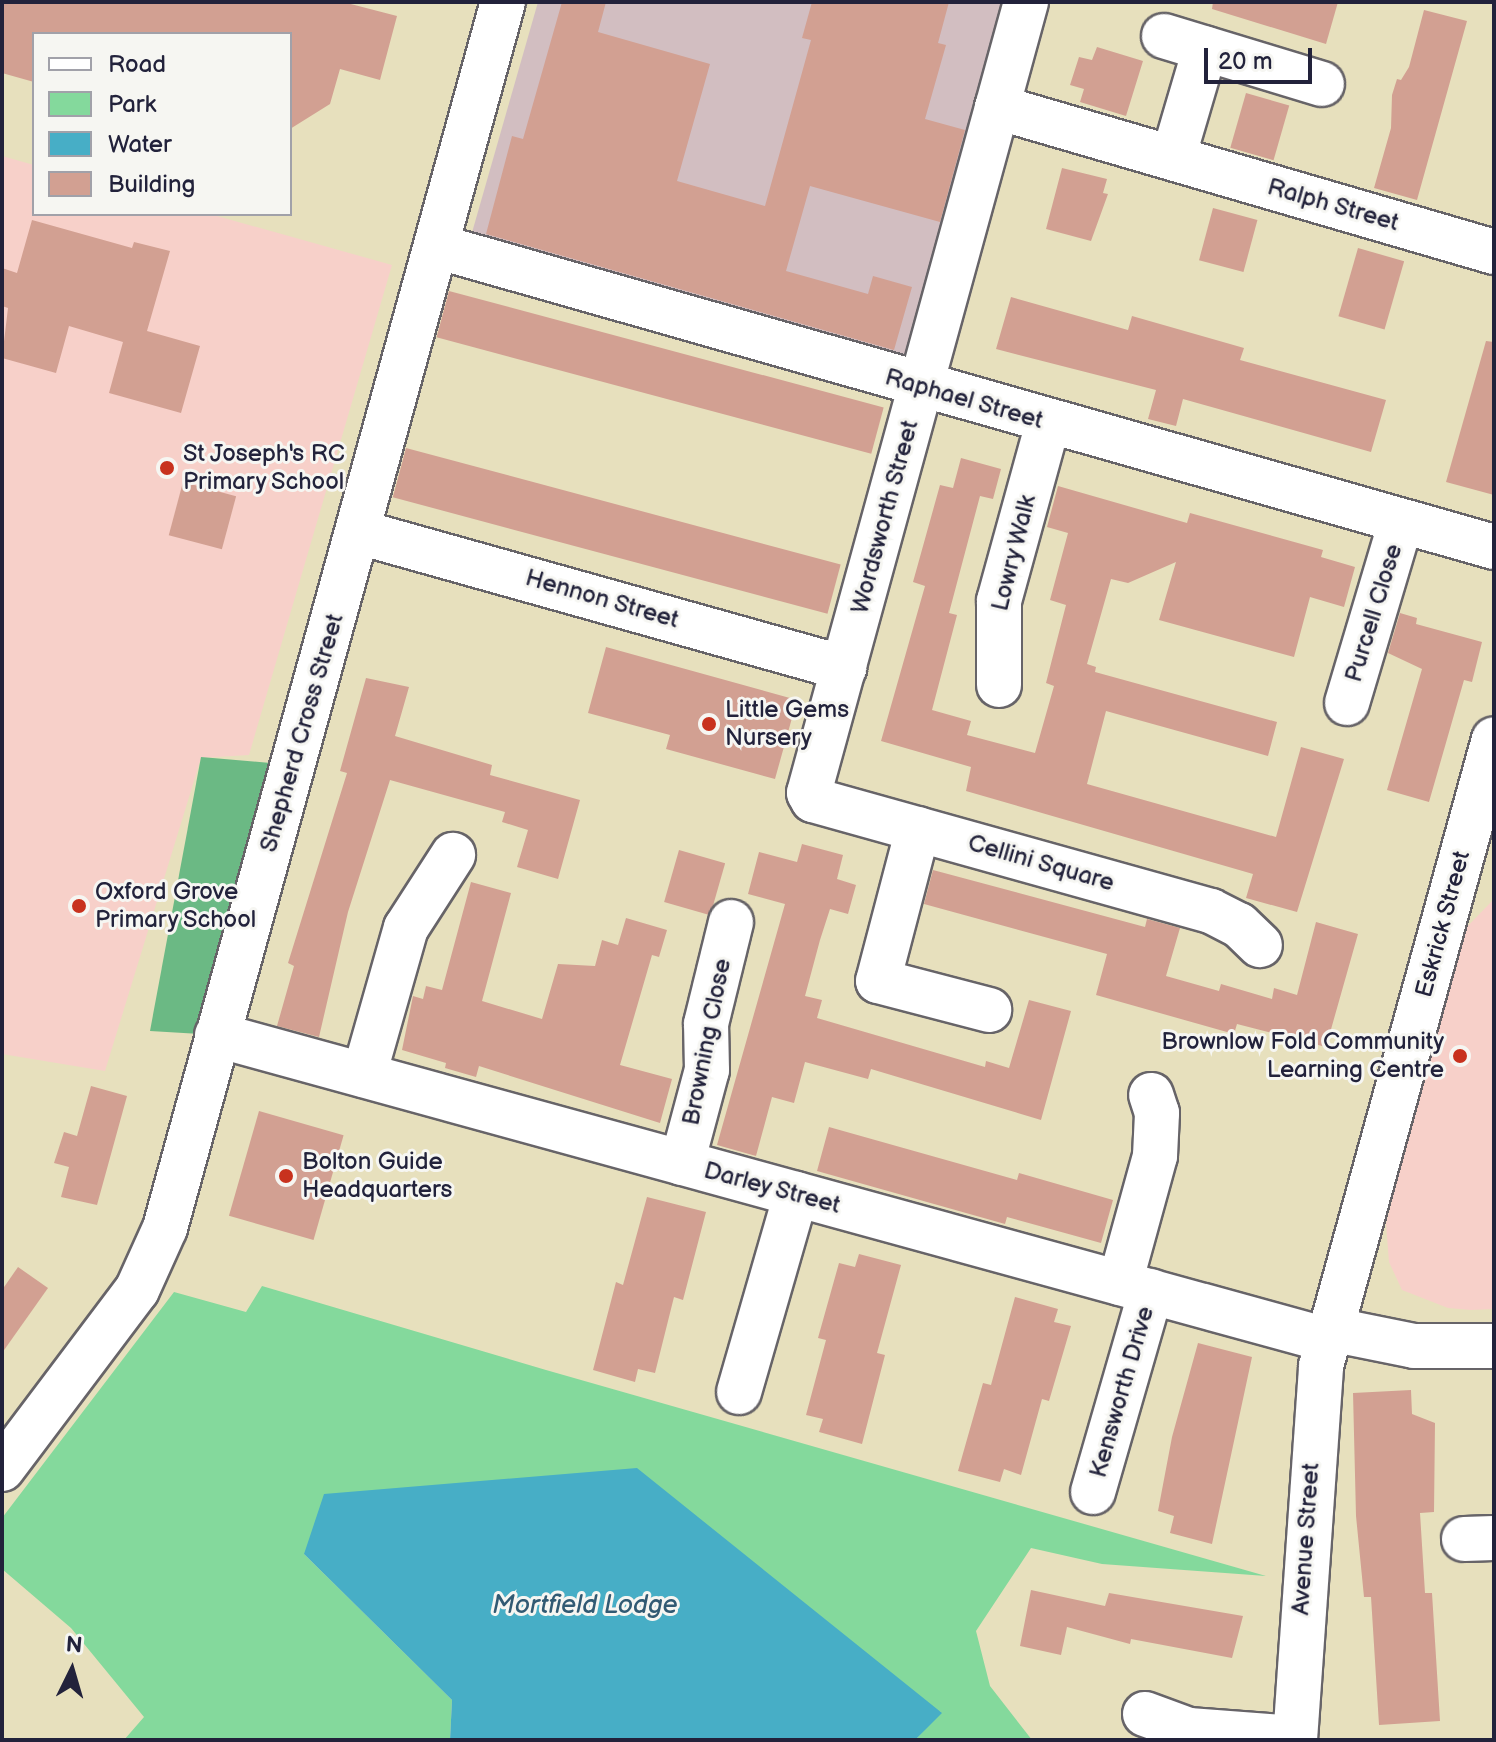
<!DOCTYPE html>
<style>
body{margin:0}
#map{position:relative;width:1496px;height:1742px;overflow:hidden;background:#e7e0bd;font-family:"Balsamiq Sans",sans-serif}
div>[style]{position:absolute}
.built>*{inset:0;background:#f7d0c9}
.industrial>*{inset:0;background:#d2bec1}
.green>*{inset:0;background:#84d99c}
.forest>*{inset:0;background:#6bb984}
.water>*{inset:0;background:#47aec6}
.building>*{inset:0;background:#d2a092;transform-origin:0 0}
.roads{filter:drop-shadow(2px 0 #676468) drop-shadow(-2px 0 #676468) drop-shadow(0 2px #676468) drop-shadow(0 -2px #676468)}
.minor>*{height:44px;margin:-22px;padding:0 22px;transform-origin:22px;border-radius:22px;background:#fff}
.dots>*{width:22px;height:22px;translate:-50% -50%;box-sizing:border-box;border:4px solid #f6f6f2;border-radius:50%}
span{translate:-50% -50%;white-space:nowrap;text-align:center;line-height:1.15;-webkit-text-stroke:6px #f6f6f2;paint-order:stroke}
.street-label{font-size:24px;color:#22223b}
.poi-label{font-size:24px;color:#22223b}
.left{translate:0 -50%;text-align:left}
.right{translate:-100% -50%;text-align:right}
.water-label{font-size:26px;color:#315a73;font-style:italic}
.frame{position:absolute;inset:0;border:4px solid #22223b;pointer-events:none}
.legend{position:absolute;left:32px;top:32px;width:260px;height:184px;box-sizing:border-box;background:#f6f6f2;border:2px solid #a1a1a9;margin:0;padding:10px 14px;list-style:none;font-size:24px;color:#22223b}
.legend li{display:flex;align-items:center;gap:16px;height:40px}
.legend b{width:40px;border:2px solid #a1a1a9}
.north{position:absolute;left:32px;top:1630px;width:80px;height:80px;-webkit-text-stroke:6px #f6f6f2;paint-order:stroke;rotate:5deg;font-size:22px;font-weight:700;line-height:32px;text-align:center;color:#22223b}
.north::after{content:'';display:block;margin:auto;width:28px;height:36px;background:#22223b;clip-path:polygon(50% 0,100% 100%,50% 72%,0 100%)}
.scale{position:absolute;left:1204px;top:48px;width:108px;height:36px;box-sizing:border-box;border:4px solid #22223b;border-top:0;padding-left:10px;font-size:24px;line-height:28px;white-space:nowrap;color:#22223b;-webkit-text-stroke:6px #f6f6f2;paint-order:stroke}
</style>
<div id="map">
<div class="built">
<div style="clip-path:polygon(2px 156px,34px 165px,34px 214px,210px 214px,392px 265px,249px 755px,201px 758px,105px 1071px,2px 1054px)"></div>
<div style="clip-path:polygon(1494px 899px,1494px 1309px,1471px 1310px,1448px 1308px,1402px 1290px,1389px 1262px,1386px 1224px,1459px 935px)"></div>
</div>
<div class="industrial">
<div style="clip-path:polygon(538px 2px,1009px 2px,908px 357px,471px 236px)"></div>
</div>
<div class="green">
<div style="clip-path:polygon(262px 1286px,546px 1370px,1266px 1576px,1102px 1564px,1031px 1548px,976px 1631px,990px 1686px,1032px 1740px,915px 1740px,941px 1712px,304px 1554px,452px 1700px,450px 1740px,124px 1740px,144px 1717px,71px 1628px,2px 1569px,2px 1518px,174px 1292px,246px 1312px)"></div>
</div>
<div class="forest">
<div style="clip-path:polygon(201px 757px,293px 765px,217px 1035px,150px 1031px)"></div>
</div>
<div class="water">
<div style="clip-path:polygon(637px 1468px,942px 1713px,915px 1740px,450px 1740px,452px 1700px,304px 1554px,324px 1494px)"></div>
</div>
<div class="building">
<div style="clip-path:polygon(2px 2px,343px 2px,397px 16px,380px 80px,340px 69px,330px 104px,290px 129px,290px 34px,34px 34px,34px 82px,2px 73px)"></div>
<div style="clip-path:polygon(562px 2px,606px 2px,598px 32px,710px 64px,677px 181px,765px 206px,811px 40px,802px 38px,812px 2px,949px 2px,938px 43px,946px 45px,925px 119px,965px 130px,940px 222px,810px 186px,786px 271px,868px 294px,873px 276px,912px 287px,894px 350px,486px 234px,512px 136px,523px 139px)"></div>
<div style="clip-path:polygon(1213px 2px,1338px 2px,1326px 44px,1212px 9px)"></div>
<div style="clip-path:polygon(1424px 10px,1467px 21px,1417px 200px,1374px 188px,1391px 128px,1392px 95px,1397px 79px,1401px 80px,1409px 67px)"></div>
<div style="clip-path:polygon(1097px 47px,1143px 61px,1126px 116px,1080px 102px,1084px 89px,1070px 85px,1079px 57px,1092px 60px)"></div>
<div style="left:1246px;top:93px;width:45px;height:57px;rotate:16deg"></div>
<div style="clip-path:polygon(1062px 168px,1107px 179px,1103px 193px,1108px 194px,1091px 241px,1046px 229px)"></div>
<div style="left:1213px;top:208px;width:46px;height:54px;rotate:15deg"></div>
<div style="clip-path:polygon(32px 220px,132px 248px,134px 242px,170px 251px,147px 331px,200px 346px,181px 413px,109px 393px,123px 342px,69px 326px,56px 373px,2px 358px,8px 308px,2px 306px,2px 268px,17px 273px)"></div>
<div style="left:1358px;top:248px;width:48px;height:71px;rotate:16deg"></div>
<div style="left:449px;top:291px;width:450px;height:48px;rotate:15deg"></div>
<div style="clip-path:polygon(1011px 297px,1128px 330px,1132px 316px,1244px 348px,1240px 360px,1386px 400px,1371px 452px,1183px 399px,1176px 426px,1148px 419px,1156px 390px,996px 349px)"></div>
<div style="clip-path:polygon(1486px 341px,1494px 342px,1494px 495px,1446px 482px)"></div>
<div style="left:406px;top:448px;width:450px;height:51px;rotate:15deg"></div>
<div style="clip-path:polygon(961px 458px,1001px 469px,993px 499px,980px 496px,949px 613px,957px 615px,932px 710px,971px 721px,967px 735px,1035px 753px,1054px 686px,1046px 683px,1066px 605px,1050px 600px,1068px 533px,1047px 527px,1058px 486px,1187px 523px,1190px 513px,1323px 550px,1321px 557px,1355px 567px,1344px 607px,1310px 597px,1294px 657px,1159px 620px,1176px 562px,1128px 583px,1111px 579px,1087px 664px,1096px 667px,1095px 672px,1277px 722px,1268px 756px,1106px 711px,1087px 784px,1276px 837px,1301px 747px,1344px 759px,1297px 912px,1246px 898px,1253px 874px,966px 791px,971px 767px,881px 741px,925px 586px,913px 582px,940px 485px,953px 488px)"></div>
<div style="left:183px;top:482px;width:55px;height:55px;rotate:15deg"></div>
<div style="clip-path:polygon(1400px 613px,1417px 618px,1416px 624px,1482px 642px,1472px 682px,1464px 680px,1429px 802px,1387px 790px,1422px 669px,1388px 653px)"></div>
<div style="clip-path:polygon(606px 647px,797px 700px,775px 779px,666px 749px,670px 735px,588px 713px)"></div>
<div style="clip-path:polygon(366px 678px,409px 687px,395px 736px,492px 765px,490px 775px,580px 800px,558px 879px,517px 867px,528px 830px,502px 822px,505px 812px,390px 780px,348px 912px,319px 1037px,277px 1026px,294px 966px,288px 963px,347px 773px,340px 771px)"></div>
<div style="clip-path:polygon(802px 844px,843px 855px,837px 879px,856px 885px,848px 914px,830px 909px,820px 940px,805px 996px,822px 1000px,817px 1018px,985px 1067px,986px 1061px,1009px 1068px,1029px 1000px,1071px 1011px,1041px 1120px,871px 1069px,868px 1079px,805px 1062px,794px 1103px,772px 1097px,756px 1156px,717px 1145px,785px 904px,748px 894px,759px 852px,797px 862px)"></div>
<div style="left:679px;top:850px;width:48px;height:54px;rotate:16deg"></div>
<div style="clip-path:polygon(933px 870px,1145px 927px,1147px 919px,1180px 928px,1166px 976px,1219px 991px,1221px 984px,1272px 999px,1274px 988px,1297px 995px,1316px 922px,1358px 934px,1326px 1047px,1237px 1024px,1234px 1034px,1096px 995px,1107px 954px,924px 904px)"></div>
<div style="clip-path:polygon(471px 882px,511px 893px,482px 1001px,542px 1019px,558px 964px,595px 966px,602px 940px,618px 945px,626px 918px,667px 930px,659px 957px,652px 955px,620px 1065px,672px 1079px,660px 1123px,479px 1066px,476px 1077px,445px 1068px,446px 1063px,402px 1050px,413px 996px,423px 999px,426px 986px,442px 990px)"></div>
<div style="clip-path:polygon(91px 1086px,127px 1096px,97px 1205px,61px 1197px,69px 1167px,54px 1163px,64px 1132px,77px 1136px)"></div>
<div style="left:259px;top:1111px;width:88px;height:109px;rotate:16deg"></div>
<div style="clip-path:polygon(829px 1127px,1017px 1180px,1019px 1173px,1113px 1200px,1101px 1243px,1007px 1217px,1005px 1224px,817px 1171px)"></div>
<div style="clip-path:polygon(647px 1197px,706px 1212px,683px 1300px,674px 1297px,655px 1373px,638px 1369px,635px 1382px,593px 1370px,616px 1282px,623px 1285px)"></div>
<div style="clip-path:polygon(859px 1254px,901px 1265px,877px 1353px,885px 1355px,862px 1444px,819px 1432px,823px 1419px,806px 1415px,826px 1340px,818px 1338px,839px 1263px,855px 1267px)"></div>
<div style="clip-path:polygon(18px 1267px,48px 1288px,2px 1353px,2px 1290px)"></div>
<div style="clip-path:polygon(1015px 1297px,1058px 1309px,1054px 1322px,1071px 1326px,1049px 1401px,1042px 1399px,1021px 1475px,1004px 1469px,1000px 1482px,958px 1471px,983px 1383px,991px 1385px)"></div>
<div style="clip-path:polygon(1198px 1343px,1252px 1357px,1212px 1544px,1170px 1533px,1174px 1516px,1158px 1511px,1172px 1437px)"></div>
<div style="clip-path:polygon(1411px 1390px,1412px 1414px,1435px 1423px,1434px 1512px,1420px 1513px,1425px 1593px,1432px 1593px,1440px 1721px,1379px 1725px,1371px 1597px,1364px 1597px,1356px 1516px,1353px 1393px)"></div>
<div style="clip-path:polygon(1031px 1590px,1105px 1606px,1109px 1593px,1243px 1616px,1232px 1658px,1131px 1639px,1130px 1644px,1067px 1627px,1061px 1655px,1020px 1646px)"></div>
</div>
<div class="roads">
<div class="minor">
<div style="left:1026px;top:2px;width:820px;rotate:105.34deg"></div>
<div style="left:809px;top:793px;width:8px;rotate:60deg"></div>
<div style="left:813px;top:800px;width:413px;rotate:15.6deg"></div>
<div style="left:1211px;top:911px;width:31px;rotate:27deg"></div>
<div style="left:1239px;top:925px;width:29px;rotate:44deg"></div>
<div style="left:1164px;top:36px;width:165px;rotate:16.9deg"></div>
<div style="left:997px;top:107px;width:518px;rotate:16.26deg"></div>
<div style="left:1173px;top:158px;width:114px;rotate:-73.6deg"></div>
<div style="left:436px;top:246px;width:1100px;rotate:15.88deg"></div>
<div style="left:359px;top:532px;width:504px;rotate:15.66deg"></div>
<div style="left:999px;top:685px;width:84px;rotate:-90deg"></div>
<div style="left:999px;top:601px;width:185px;rotate:-74.6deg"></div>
<div style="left:1347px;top:703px;width:189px;rotate:-73.4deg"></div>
<div style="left:918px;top:829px;width:157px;rotate:104.7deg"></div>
<div style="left:878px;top:981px;width:115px;rotate:14.6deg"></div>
<div style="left:217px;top:1035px;width:1151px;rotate:15.36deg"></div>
<div style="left:364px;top:1075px;width:153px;rotate:-74.1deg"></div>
<div style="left:406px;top:928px;width:87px;rotate:-57.2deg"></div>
<div style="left:682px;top:1163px;width:96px;rotate:-75deg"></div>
<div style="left:707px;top:1070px;width:46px;rotate:-91.2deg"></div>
<div style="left:706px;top:1024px;width:105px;rotate:-76.2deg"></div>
<div style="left:1120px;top:1283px;width:132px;rotate:-74.6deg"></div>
<div style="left:1155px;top:1156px;width:43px;rotate:-87.3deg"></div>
<div style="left:1157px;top:1113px;width:19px;rotate:-108deg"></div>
<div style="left:1330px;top:1329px;width:86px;rotate:11.4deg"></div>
<div style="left:1414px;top:1346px;width:80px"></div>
<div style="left:739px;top:1392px;width:206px;rotate:-73.9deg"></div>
<div style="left:2px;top:1469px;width:224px;rotate:-53deg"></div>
<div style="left:137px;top:1290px;width:68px;rotate:-65.7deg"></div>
<div style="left:165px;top:1228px;width:1272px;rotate:-74.59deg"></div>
<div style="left:1093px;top:1492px;width:209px;rotate:-73.9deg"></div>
<div style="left:1464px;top:1539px;width:30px;rotate:-2deg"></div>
<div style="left:1145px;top:1714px;width:47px;rotate:20deg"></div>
<div style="left:1189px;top:1730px;width:106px;rotate:4.3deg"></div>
<div style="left:1295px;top:1740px;width:375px;rotate:-86deg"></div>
<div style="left:1321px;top:1366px;width:650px;rotate:-74.57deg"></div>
</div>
</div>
<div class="dots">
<div style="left:167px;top:468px;background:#c8321e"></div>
<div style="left:709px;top:724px;background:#c8321e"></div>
<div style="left:79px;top:906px;background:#c8321e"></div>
<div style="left:1460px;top:1056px;background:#c8321e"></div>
<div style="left:286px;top:1176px;background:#c8321e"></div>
</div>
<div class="street-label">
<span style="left:1333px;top:205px;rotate:16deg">Ralph Street</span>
<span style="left:964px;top:399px;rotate:16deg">Raphael Street</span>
<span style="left:885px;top:517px;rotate:-75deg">Wordsworth Street</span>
<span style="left:1014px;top:553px;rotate:-76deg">Lowry Walk</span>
<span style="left:602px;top:599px;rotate:16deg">Hennon Street</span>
<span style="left:1374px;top:613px;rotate:-73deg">Purcell Close</span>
<span style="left:302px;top:733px;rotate:-74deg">Shepherd Cross Street</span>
<span style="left:1041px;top:863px;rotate:16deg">Cellini Square</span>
<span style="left:1443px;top:924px;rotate:-75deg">Eskrick Street</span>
<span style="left:707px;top:1042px;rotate:-79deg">Browning Close</span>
<span style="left:772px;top:1188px;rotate:15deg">Darley Street</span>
<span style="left:1122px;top:1392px;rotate:-74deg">Kensworth Drive</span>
<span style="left:1306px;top:1539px;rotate:-86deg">Avenue Street</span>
</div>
<div class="poi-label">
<span class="left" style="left:183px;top:468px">St Joseph's RC<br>Primary School</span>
<span class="left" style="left:725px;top:724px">Little Gems<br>Nursery</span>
<span class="left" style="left:95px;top:906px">Oxford Grove<br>Primary School</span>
<span class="right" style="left:1444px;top:1056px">Brownlow Fold Community<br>Learning Centre</span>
<span class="left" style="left:302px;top:1176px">Bolton Guide<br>Headquarters</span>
</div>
<div class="water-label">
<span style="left:585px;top:1606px">Mortfield Lodge</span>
</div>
<div class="frame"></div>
<ul class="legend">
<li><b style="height:10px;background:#fff"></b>Road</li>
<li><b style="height:22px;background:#84d99c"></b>Park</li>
<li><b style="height:22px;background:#47aec6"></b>Water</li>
<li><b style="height:22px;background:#d2a092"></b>Building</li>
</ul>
<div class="north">N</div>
<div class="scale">20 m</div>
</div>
